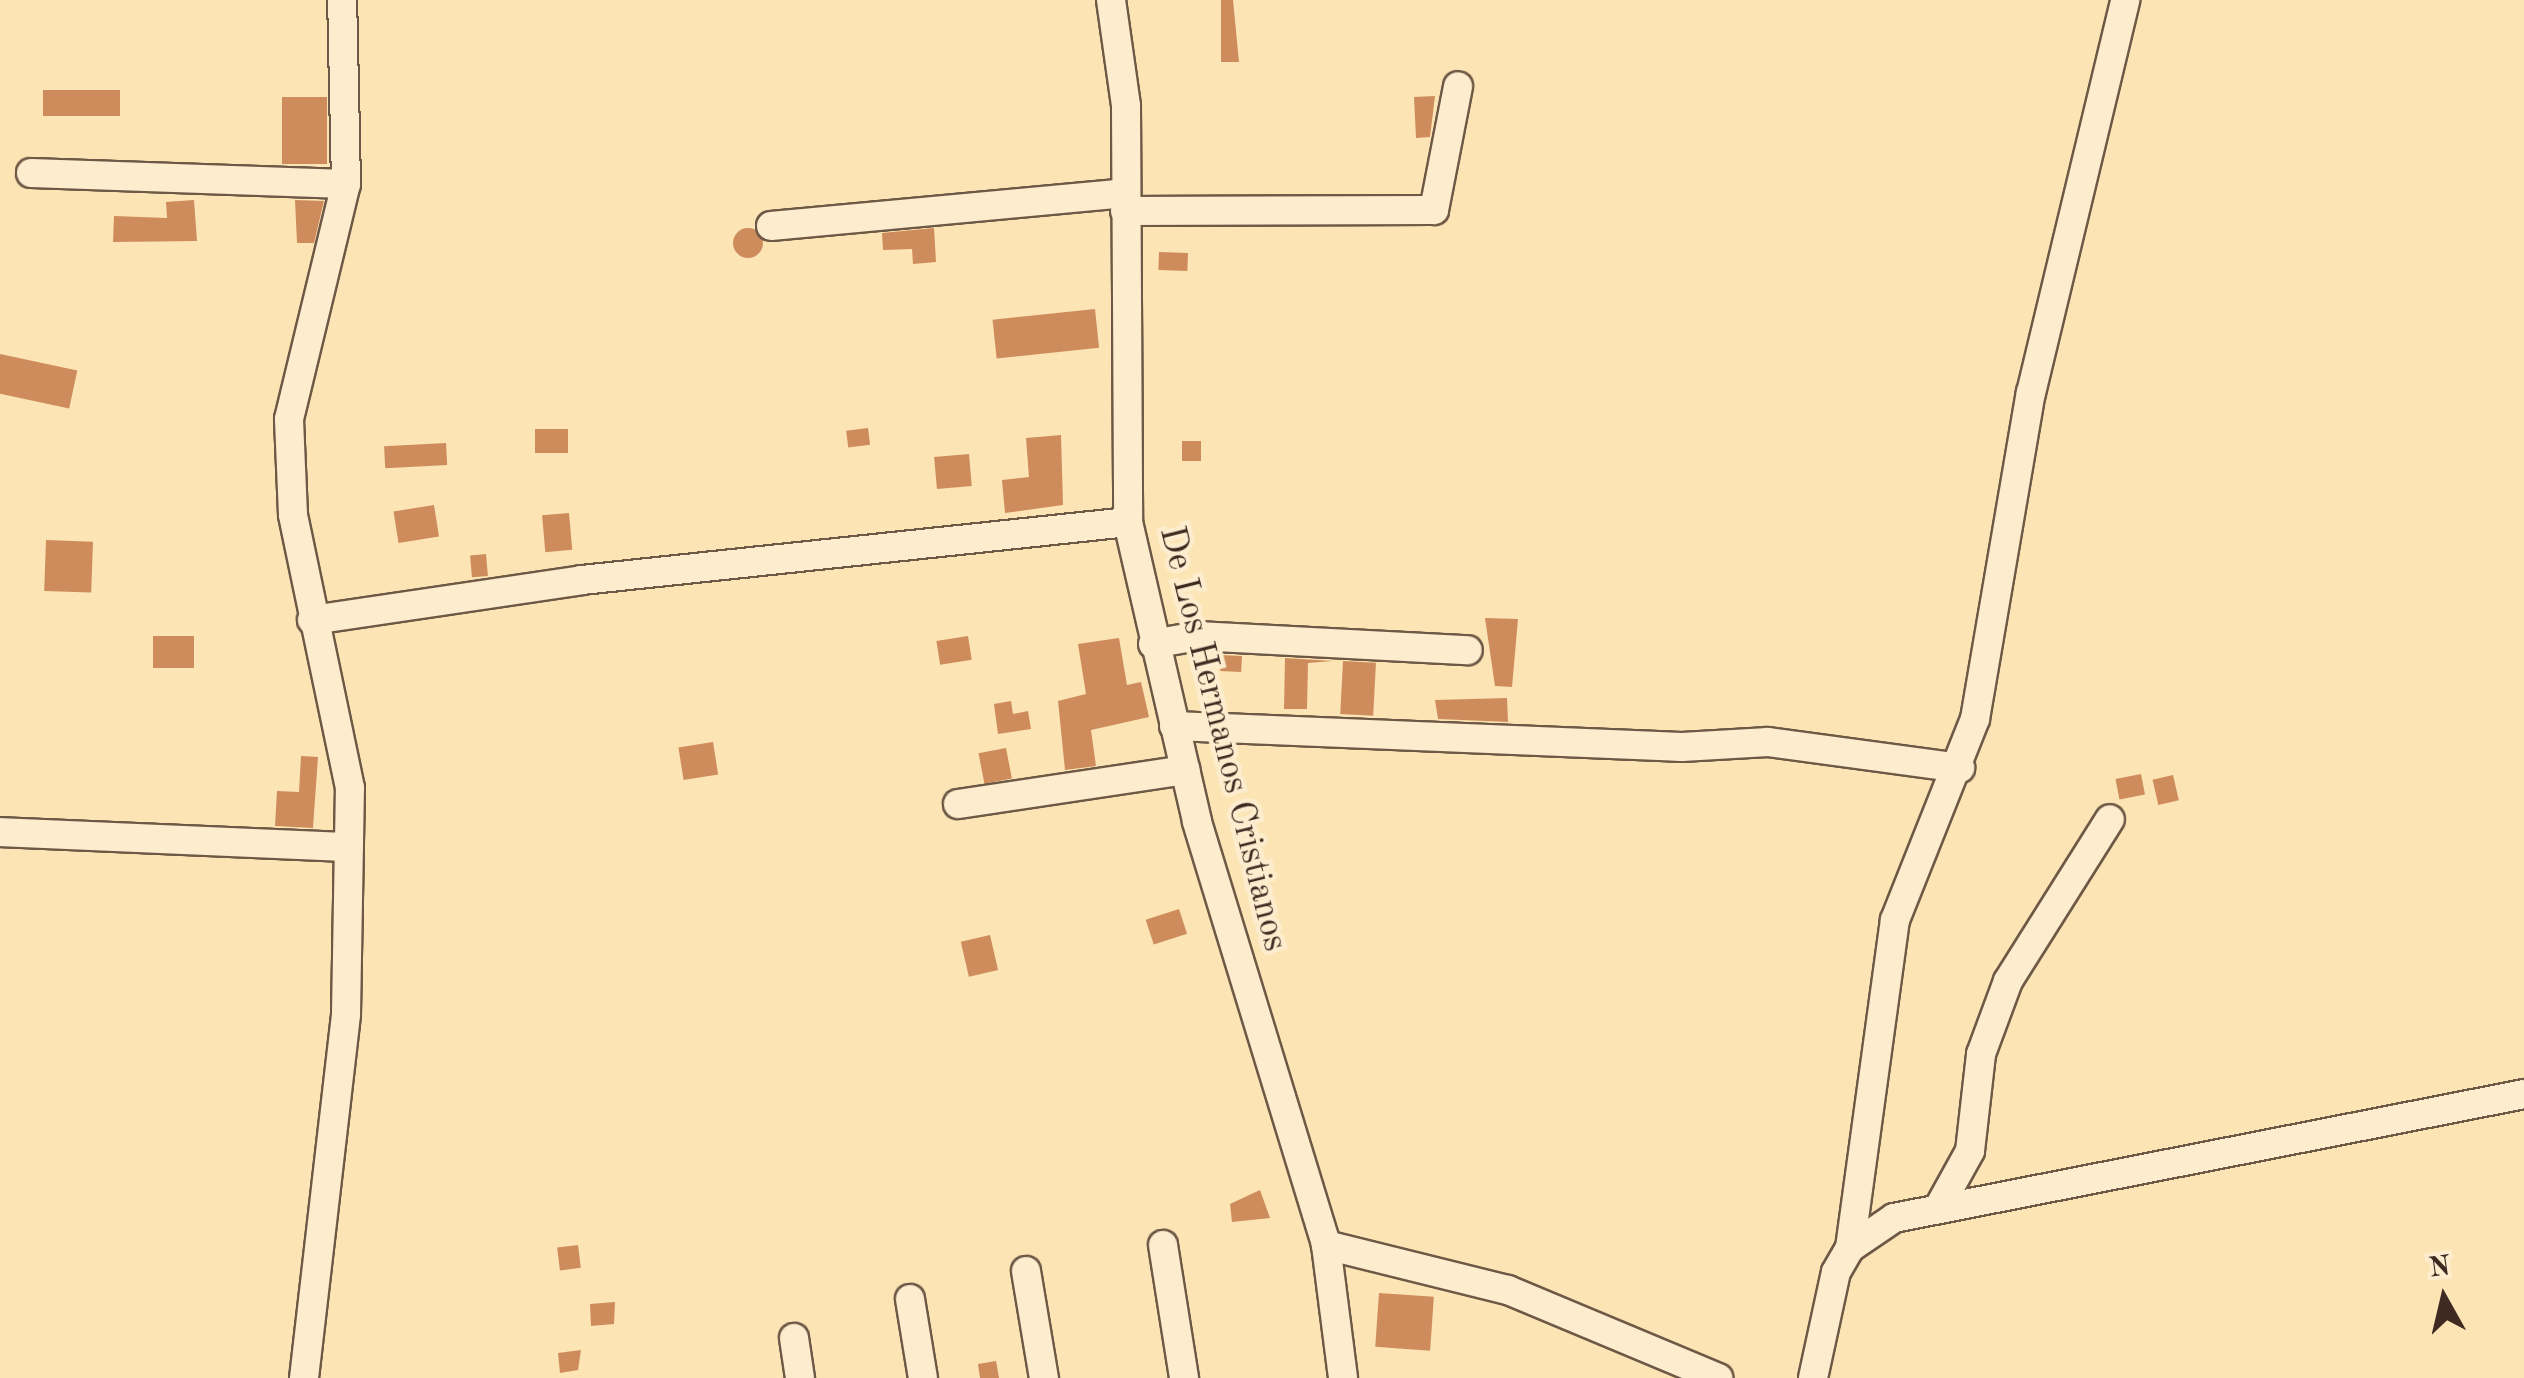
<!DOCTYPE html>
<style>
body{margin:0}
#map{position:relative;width:2524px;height:1378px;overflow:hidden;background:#fce4b4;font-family:"Old Standard TT",serif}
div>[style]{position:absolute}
.building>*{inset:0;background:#ce8c5d;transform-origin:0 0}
.round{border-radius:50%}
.roads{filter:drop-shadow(2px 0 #6e5846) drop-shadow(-2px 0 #6e5846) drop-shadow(0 2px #6e5846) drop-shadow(0 -2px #6e5846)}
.minor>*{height:28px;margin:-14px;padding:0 14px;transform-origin:14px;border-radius:14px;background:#fdedce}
span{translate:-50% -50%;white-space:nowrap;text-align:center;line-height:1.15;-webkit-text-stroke:9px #fdedce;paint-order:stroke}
.street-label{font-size:35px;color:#3e2a21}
.north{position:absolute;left:2394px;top:1248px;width:100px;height:100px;-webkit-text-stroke:8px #fdedce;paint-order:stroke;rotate:352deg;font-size:28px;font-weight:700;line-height:40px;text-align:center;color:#3e2a21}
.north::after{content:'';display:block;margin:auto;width:35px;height:45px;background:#3e2a21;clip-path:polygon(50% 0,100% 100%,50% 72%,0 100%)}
</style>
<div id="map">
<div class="building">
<div style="clip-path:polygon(1221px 0,1233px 0,1239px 62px,1221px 62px)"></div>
<div style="left:43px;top:90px;width:77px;height:26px"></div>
<div style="clip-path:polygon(1435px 96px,1430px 137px,1416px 138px,1414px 97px)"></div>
<div style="left:282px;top:97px;width:45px;height:67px"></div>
<div style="clip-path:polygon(194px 200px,197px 241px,113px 242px,114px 216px,167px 218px,166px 202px)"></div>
<div style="clip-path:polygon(295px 200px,324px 201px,314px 243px,297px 243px)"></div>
<div class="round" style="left:733px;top:228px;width:30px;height:30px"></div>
<div style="clip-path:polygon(934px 228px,936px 262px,913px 264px,912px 249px,883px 250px,882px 233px)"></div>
<div style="left:1159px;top:252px;width:29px;height:18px;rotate:2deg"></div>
<div style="left:1095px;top:309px;width:39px;height:103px;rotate:84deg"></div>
<div style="left:0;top:354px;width:79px;height:39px;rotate:12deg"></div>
<div style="left:868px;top:428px;width:17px;height:22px;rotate:83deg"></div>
<div style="left:568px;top:429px;width:24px;height:33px;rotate:90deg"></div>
<div style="clip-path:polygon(1061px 435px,1063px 505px,1005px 513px,1002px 480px,1029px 477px,1026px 438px)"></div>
<div style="left:1182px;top:441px;width:19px;height:20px"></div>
<div style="left:446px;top:443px;width:22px;height:62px;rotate:87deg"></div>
<div style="left:969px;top:454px;width:32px;height:35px;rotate:85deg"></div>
<div style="left:434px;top:505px;width:32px;height:41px;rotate:81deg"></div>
<div style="left:569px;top:513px;width:37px;height:27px;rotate:85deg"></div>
<div style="left:46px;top:540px;width:47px;height:51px;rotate:2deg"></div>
<div style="left:486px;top:554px;width:22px;height:16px;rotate:85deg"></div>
<div style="clip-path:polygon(1485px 618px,1518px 619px,1512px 687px,1495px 686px)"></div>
<div style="left:153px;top:636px;width:41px;height:32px"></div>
<div style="left:968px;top:636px;width:24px;height:32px;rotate:81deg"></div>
<div style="clip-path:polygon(1119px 638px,1127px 685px,1141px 682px,1149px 717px,1091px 730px,1096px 766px,1065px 770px,1058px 701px,1086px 694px,1078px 644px)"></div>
<div style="left:1221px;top:655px;width:21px;height:16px;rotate:3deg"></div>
<div style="clip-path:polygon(1285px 658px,1333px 661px,1308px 663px,1307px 709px,1284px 709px)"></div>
<div style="left:1343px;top:661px;width:33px;height:53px;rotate:3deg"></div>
<div style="clip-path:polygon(1507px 698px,1508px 722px,1438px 719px,1435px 700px)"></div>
<div style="clip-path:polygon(1011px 701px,1013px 714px,1028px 711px,1031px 729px,998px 734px,994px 704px)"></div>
<div style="left:713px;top:742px;width:33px;height:35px;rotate:81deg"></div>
<div style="left:1006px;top:748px;width:31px;height:28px;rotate:79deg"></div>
<div style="clip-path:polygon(301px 756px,318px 757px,313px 828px,275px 826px,277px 791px,299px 792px)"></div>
<div style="left:2141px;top:774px;width:21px;height:26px;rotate:79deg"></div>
<div style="left:2173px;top:775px;width:26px;height:21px;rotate:77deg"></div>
<div style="left:1179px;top:909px;width:26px;height:35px;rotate:72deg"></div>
<div style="left:990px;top:935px;width:36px;height:30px;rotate:77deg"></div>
<div style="clip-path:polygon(1260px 1190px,1270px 1218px,1232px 1222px,1230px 1204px)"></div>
<div style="left:578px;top:1245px;width:23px;height:21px;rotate:83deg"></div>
<div style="left:1379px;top:1293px;width:55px;height:54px;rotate:4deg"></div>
<div style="clip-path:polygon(615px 1302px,614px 1324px,591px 1326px,590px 1304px)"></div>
<div style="clip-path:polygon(581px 1350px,578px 1370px,560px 1373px,558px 1353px)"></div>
<div style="clip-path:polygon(996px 1361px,999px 1378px,980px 1378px,978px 1364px)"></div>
</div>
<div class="roads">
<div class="minor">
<div style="left:1111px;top:0;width:107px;rotate:81.9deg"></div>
<div style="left:1126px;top:106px;width:416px;rotate:89.7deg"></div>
<div style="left:1128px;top:522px;width:308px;rotate:77deg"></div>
<div style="left:1197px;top:822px;width:442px;rotate:73deg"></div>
<div style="left:1326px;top:1245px;width:134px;rotate:82.7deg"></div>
<div style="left:31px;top:173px;width:315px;rotate:2deg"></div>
<div style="left:1125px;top:211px;width:309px;rotate:-0.2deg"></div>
<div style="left:1434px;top:210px;width:126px;rotate:-79deg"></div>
<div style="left:771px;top:226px;width:356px;rotate:-5.3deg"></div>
<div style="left:312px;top:620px;width:273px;rotate:-8.4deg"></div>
<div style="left:582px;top:580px;width:549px;rotate:-6.06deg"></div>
<div style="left:1153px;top:644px;width:45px;rotate:-10.3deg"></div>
<div style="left:1197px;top:636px;width:271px;rotate:3deg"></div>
<div style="left:1174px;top:726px;width:508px;rotate:2.37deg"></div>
<div style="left:1682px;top:747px;width:86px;rotate:-3.3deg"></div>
<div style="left:1768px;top:742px;width:194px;rotate:7.7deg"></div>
<div style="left:958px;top:804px;width:230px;rotate:-8.5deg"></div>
<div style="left:0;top:832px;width:349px;rotate:2.5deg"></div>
<div style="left:1939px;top:1207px;width:64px;rotate:-61deg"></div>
<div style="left:1970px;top:1151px;width:98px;rotate:-83.5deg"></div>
<div style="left:1981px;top:1054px;width:78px;rotate:-69.7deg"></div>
<div style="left:2008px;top:981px;width:191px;rotate:-57.8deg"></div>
<div style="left:1163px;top:1245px;width:135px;rotate:81deg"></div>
<div style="left:1326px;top:1245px;width:187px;rotate:13.9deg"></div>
<div style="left:1508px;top:1290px;width:228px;rotate:22.7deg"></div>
<div style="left:1850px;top:1248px;width:331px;rotate:-82.2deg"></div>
<div style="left:1895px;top:920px;width:216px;rotate:-68.3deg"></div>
<div style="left:1975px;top:719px;width:331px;rotate:-80.3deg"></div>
<div style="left:2031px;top:393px;width:404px;rotate:-76.5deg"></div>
<div style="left:1026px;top:1271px;width:109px;rotate:80.5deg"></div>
<div style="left:910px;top:1299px;width:80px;rotate:80.7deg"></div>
<div style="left:794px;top:1338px;width:40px;rotate:81.5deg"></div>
<div style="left:304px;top:1378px;width:366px;rotate:-83.4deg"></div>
<div style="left:346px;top:1014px;width:226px;rotate:-89deg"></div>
<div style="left:350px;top:788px;width:279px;rotate:-101.8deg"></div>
<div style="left:293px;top:515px;width:96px;rotate:-92.4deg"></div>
<div style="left:289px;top:419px;width:242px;rotate:-76.4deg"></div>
<div style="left:346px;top:184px;width:184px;rotate:-91.2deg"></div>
<div style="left:1813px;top:1378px;width:108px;rotate:-77.8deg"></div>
<div style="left:1836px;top:1272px;width:28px;rotate:-60deg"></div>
<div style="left:1850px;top:1248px;width:53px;rotate:-34.3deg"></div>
<div style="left:1894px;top:1218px;width:642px;rotate:-11.13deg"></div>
</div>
</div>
<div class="street-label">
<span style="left:1222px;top:739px;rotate:76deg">De Los Hermanos Cristianos</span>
</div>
<div class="north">N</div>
</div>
